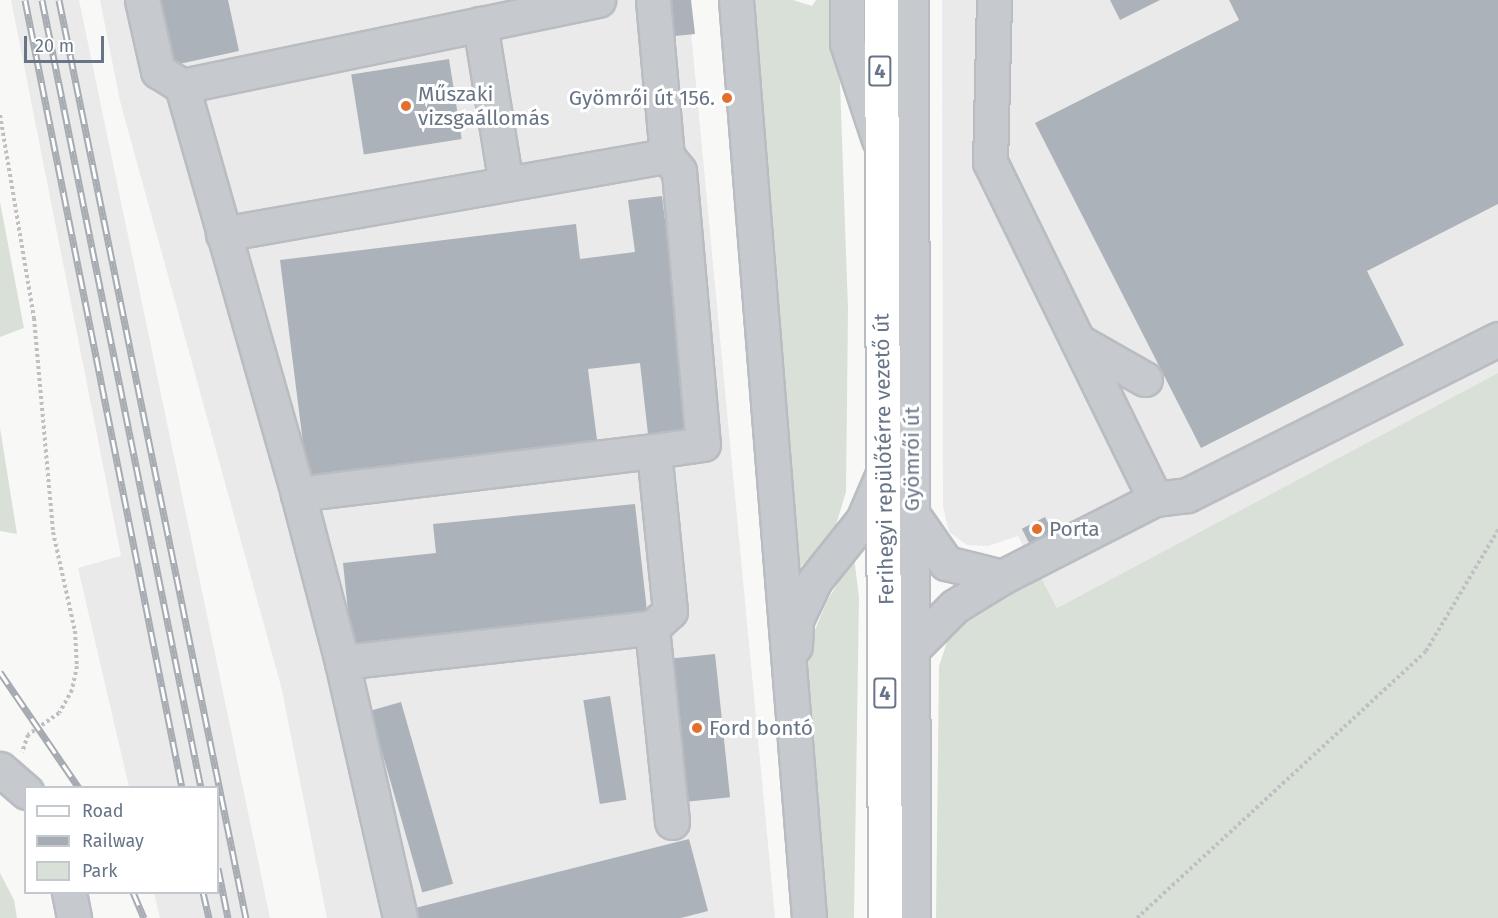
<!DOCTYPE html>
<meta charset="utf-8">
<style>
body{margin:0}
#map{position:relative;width:1498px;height:918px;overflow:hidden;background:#f8f9f6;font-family:"Fira Sans",sans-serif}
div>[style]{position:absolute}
.built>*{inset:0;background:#e9eae9}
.green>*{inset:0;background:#d9e0d7}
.building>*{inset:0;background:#acb2ba;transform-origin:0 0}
.path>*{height:4px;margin-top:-2px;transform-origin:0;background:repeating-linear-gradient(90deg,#bec0c3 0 3px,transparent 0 6px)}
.roads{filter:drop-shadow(2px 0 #b9bcc1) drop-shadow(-2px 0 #b9bcc1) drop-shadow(0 2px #b9bcc1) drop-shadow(0 -2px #b9bcc1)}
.minor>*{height:33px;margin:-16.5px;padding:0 16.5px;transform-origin:16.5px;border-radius:16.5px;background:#c6c9cd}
.major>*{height:33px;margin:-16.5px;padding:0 16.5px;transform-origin:16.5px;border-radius:16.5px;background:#fff}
.rail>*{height:7px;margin-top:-3.5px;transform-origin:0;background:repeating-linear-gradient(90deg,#fff 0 14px,#a7abb2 0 28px);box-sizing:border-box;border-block:2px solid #a7abb2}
.dots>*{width:16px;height:16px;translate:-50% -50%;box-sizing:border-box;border:3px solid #fff;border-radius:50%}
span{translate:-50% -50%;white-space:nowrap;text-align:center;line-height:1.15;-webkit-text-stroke:6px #fff;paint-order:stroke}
.shield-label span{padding:2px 4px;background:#fff;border:2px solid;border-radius:4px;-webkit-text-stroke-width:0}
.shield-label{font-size:20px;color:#687587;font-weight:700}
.poi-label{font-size:21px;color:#687587}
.left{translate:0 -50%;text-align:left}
.right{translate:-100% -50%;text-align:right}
.street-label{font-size:21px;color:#687587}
.legend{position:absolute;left:24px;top:786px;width:195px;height:108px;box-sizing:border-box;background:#fff;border:2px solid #c3c8cf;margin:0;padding:8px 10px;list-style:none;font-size:18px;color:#687587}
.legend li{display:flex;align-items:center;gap:12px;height:30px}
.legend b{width:30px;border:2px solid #c3c8cf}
.scale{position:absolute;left:24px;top:36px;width:80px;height:27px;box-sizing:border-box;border:3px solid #687587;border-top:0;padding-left:8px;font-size:18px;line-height:21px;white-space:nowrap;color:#687587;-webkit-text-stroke:4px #fff;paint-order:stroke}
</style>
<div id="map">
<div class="built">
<div style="clip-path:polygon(11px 0,79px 0,270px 918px,160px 918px,154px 893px,218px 892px,218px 788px,129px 787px,78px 568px,121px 556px)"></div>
<div style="clip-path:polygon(100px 0,688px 0,775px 918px,327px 918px,282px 690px,120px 101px)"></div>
<div style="clip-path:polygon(942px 0,1498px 0,1498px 373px,1057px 608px,1018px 536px,988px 546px,967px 545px,949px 532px,943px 506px)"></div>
</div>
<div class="green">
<div style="clip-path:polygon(755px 0,793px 0,812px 6px,816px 0,834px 0,839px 54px,848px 309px,846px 492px,836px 525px,818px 550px,793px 574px)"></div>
<div style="clip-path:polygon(0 202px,24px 328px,0 337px)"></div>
<div style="clip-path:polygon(1498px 373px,1498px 918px,936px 918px,939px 666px,949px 636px,964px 620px,1041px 578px,1057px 608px)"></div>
<div style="clip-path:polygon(0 428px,17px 534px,0 531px)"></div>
<div style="clip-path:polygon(854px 557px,859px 597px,854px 918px,823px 918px,805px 696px,805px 654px,827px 601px)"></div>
<div style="clip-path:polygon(0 873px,14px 900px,17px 918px,0 918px)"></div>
</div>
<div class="building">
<div style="clip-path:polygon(150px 0,228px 0,239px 51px,165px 67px)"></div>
<div style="clip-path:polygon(665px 0,691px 0,695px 34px,665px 37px)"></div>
<div style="clip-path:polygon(1110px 0,1160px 0,1120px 20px)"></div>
<div style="clip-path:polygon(1229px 0,1498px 0,1498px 204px,1367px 271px,1404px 345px,1201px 448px,1035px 123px,1239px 20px)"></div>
<div style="left:449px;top:59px;width:81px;height:99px;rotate:81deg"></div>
<div style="clip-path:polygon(662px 196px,691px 428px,648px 434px,640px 363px,588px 369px,597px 440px,307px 475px,280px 260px,576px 224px,580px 259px,635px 252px,628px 200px)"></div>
<div style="clip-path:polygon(635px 504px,648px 620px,352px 650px,343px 563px,436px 553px,433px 524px)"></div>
<div style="left:1045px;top:517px;width:16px;height:26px;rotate:63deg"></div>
<div style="left:715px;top:654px;width:144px;height:51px;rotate:84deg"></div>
<div style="left:610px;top:696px;width:105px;height:27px;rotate:81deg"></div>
<div style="left:401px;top:702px;width:189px;height:32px;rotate:74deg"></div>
<div style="clip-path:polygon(689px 839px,708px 911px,681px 918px,418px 918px,415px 908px)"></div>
</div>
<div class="path">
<div style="left:0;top:115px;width:206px;rotate:80.5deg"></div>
<div style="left:34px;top:318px;width:215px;rotate:84.9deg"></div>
<div style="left:53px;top:532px;width:101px;rotate:77.5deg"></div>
<div style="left:75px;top:631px;width:35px;rotate:87deg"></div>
<div style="left:77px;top:666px;width:25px;rotate:102deg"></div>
<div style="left:72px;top:690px;width:26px;rotate:119deg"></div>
<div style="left:59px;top:713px;width:38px;rotate:145deg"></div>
<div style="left:28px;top:735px;width:18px;rotate:109deg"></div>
<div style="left:1137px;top:918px;width:393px;rotate:-42.7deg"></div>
<div style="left:1426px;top:651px;width:141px;rotate:-59.2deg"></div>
</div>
<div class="roads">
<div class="minor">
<div style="left:142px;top:0;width:73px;rotate:77.3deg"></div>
<div style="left:158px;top:71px;width:28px;rotate:32deg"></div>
<div style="left:182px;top:86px;width:424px;rotate:74.1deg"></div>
<div style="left:298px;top:494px;width:174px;rotate:75.3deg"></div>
<div style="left:342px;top:662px;width:262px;rotate:77.2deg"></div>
<div style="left:653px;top:0;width:157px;rotate:84.9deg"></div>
<div style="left:667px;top:156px;width:19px;rotate:51deg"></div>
<div style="left:679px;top:171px;width:274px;rotate:85deg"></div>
<div style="left:703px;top:444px;width:49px;rotate:171.9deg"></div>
<div style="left:654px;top:451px;width:161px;rotate:84.3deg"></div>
<div style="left:670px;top:611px;width:25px;rotate:137deg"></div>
<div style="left:652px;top:628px;width:195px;rotate:84.1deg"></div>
<div style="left:736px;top:0;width:921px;rotate:85.45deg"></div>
<div style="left:847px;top:0;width:43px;rotate:90deg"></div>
<div style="left:847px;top:43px;width:102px;rotate:71.7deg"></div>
<div style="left:911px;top:0;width:918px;rotate:89.88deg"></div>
<div style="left:994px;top:0;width:162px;rotate:91.4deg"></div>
<div style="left:990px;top:162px;width:375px;rotate:63.9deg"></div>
<div style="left:480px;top:24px;width:162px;rotate:80.8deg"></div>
<div style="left:182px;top:86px;width:425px;rotate:-11.7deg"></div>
<div style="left:223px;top:234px;width:451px;rotate:-10deg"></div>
<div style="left:1078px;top:341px;width:77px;rotate:29.6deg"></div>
<div style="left:298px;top:494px;width:359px;rotate:-6.9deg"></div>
<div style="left:912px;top:514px;width:60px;rotate:55.2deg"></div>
<div style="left:946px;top:563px;width:58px;rotate:14deg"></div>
<div style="left:795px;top:646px;width:26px;rotate:-88deg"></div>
<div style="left:796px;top:620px;width:44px;rotate:-64.6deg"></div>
<div style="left:815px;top:580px;width:77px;rotate:-51.3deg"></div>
<div style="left:863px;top:520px;width:56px;rotate:-66.7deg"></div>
<div style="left:913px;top:648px;width:59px;rotate:-45deg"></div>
<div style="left:955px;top:606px;width:55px;rotate:-31.7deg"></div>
<div style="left:1002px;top:577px;width:172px;rotate:-27deg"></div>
<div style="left:1155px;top:499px;width:32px;rotate:-7deg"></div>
<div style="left:1187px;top:495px;width:348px;rotate:-26.6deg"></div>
<div style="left:342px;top:662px;width:312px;rotate:-6.3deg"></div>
<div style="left:0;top:769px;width:35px;rotate:41deg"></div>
<div style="left:69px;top:892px;width:26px;rotate:79deg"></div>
</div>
<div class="major">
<div style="left:881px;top:0;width:918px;rotate:89.75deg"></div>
</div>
</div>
<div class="rail">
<div style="left:25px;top:0;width:803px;rotate:78.73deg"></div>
<div style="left:42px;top:0;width:804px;rotate:78.59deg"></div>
<div style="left:59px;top:0;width:937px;rotate:78.49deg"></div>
<div style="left:0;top:672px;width:140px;rotate:55.7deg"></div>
<div style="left:218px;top:868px;width:51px;rotate:78.7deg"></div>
<div style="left:133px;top:892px;width:28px;rotate:67deg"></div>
<div style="left:203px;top:892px;width:27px;rotate:77deg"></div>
</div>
<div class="dots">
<div style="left:727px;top:98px;background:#e1702e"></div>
<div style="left:406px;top:106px;background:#e1702e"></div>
<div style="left:1037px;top:529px;background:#e1702e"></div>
<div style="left:697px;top:728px;background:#e1702e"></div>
</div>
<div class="shield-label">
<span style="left:880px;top:71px">4</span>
<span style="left:885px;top:693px">4</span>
</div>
<div class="poi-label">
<span class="left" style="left:418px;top:106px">Műszaki<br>vizsgaállomás</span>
<span class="right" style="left:715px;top:98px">Gyömrői út 156.</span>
<span class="left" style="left:1049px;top:529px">Porta</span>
<span class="left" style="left:709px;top:728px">Ford bontó</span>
</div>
<div class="street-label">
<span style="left:884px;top:459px;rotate:-91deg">Ferihegyi repülőtérre vezető út</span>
<span style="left:912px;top:459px;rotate:-90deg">Gyömrői út</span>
</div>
<ul class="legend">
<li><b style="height:8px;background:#fff"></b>Road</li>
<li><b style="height:8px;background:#a7abb2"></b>Railway</li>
<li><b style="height:16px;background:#d9e0d7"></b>Park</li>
</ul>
<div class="scale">20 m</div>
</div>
